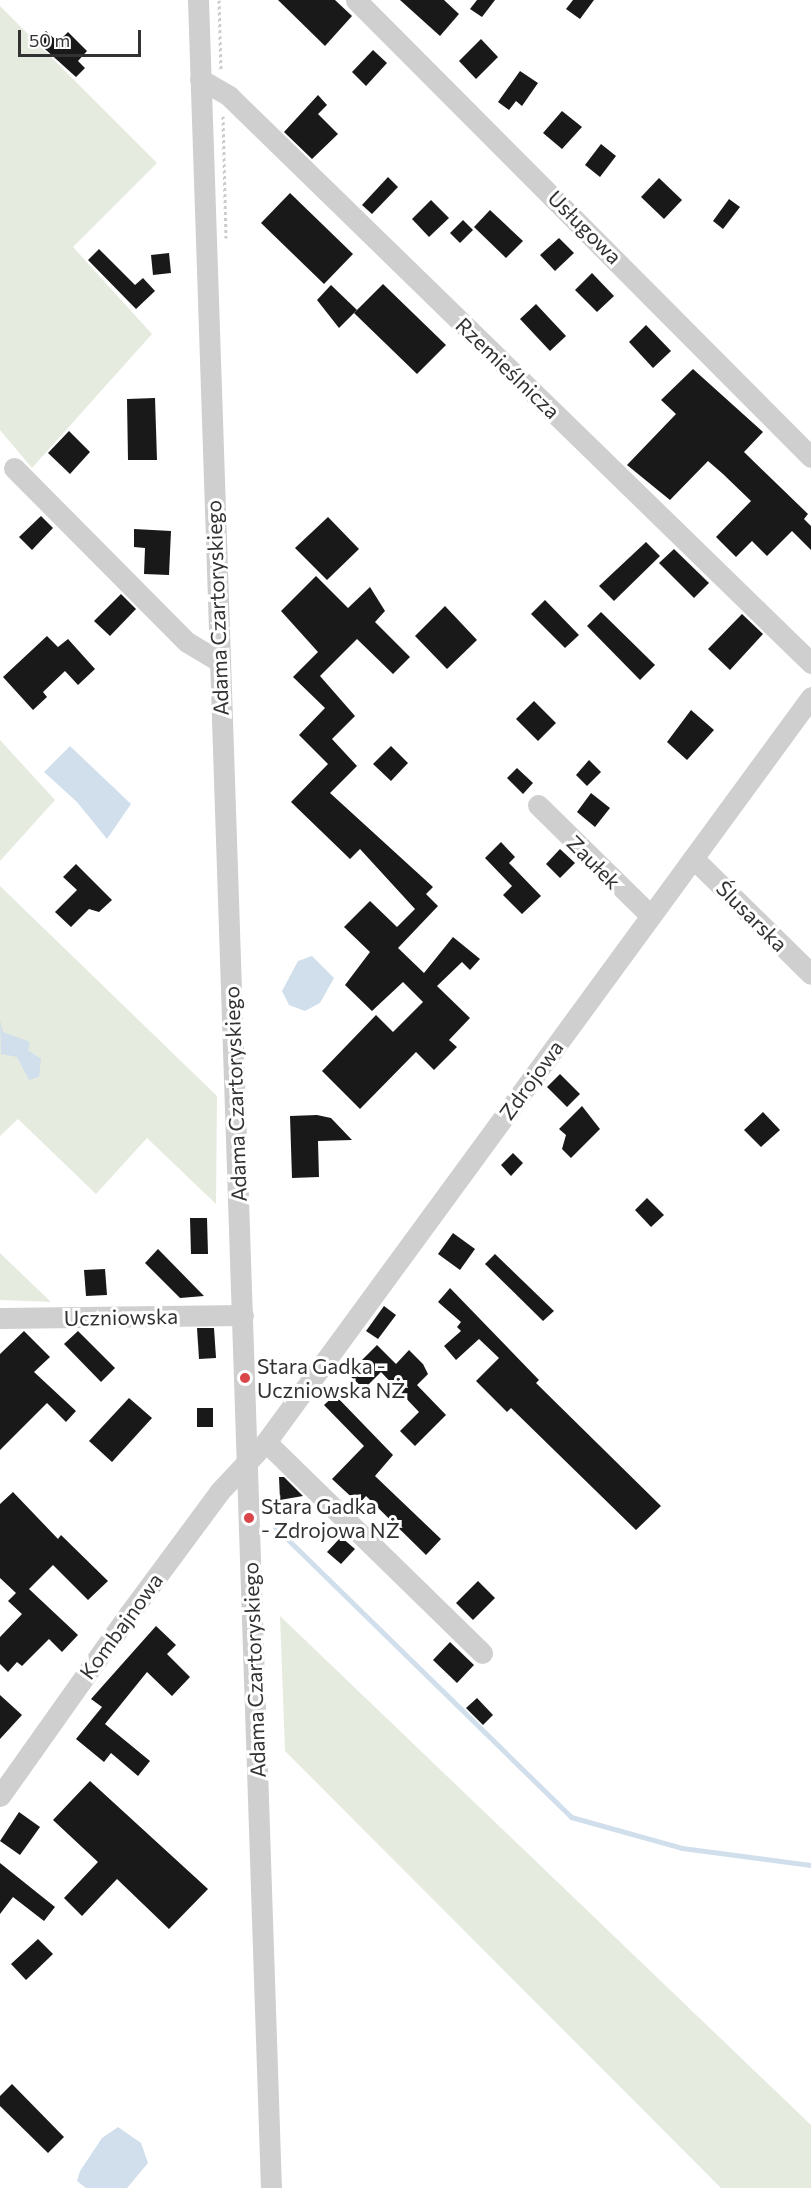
<!DOCTYPE html>
<meta charset="utf-8">
<style>
body{margin:0}
#map{position:relative;width:811px;height:2188px;overflow:hidden;background:#fff;font-family:Commissioner,sans-serif}
div>[style]{position:absolute}
[style*='--x']{left:calc(var(--x)*1px);top:calc(var(--y)*1px);width:calc(var(--w)*1px);rotate:calc(var(--a)*1deg)}
.green>*{inset:0;background:#e5ebdf}
.water>*{inset:0;background:#d0dfeb}
.stream>*{height:5px;margin:-2.5px;padding:0 2.5px;transform-origin:2.5px;border-radius:2.5px;background:#d0dfeb}
.building>*{inset:0;background:#191919}
.path>*{height:3px;margin-top:-1.5px;transform-origin:0;background:repeating-linear-gradient(90deg,#ccc 0 3px,transparent 0 6px)}
.minor>*{height:21px;margin:-10.5px;padding:0 10.5px;transform-origin:10.5px;border-radius:10.5px;background:#cfcfcf}
.dots>*{width:16px;height:16px;translate:-50% -50%;box-sizing:border-box;border:3px solid #fff;border-radius:50%}
span{translate:-50% -50%;white-space:nowrap;text-align:center;line-height:1.15;-webkit-text-stroke:6px #fff;paint-order:stroke}
.street-label{font-size:21px;color:#323232}
.poi-label{font-size:21px;color:#323232}
.left{translate:0 -50%;text-align:left}
.scale{position:absolute;left:18px;top:30px;width:123px;height:27px;box-sizing:border-box;border:3px solid #323232;border-top:0;padding-left:8px;font-size:18px;line-height:21px;white-space:nowrap;color:#323232;-webkit-text-stroke:4px #fff;paint-order:stroke}
</style>
<div id="map">
<div class="green">
<i style="clip-path:polygon(0 6px,157px 163px,73px 247px,152px 334px,32px 468px,0 430px)"></i>
<i style="clip-path:polygon(0 740px,55px 800px,0 861px)"></i>
<i style="clip-path:polygon(0 886px,217px 1096px,216px 1204px,147px 1138px,96px 1194px,18px 1119px,0 1136px)"></i>
<i style="clip-path:polygon(0 1253px,51px 1302px,0 1300px)"></i>
<i style="clip-path:polygon(280px 1616px,811px 2125px,811px 2188px,721px 2188px,285px 1751px)"></i>
</div>
<div class="water">
<i style="clip-path:polygon(70px 746px,131px 804px,107px 839px,77px 802px,44px 772px)"></i>
<i style="clip-path:polygon(312px 956px,334px 978px,320px 1003px,305px 1011px,289px 1005px,282px 991px,298px 961px)"></i>
<i style="clip-path:polygon(0 1020px,3px 1032px,30px 1042px,28px 1050px,41px 1059px,39px 1077px,29px 1080px,17px 1057px,1px 1054px)"></i>
<i style="clip-path:polygon(118px 2127px,141px 2143px,148px 2163px,127px 2188px,86px 2188px,77px 2181px,80px 2171px,102px 2138px)"></i>
</div>
<div class="stream">
<i style="--x:274;--y:1526;--w:416;--a:44.4"></i>
<i style="--x:571;--y:1817;--w:115;--a:15.6"></i>
<i style="--x:682;--y:1848;--w:130;--a:7.5"></i>
</div>
<div class="building">
<i style="clip-path:polygon(278px 0,335px 0,352px 16px,325px 46px)"></i>
<i style="clip-path:polygon(400px 0,444px 0,459px 14px,440px 36px)"></i>
<i style="clip-path:polygon(477px 0,495px 0,482px 17px,470px 9px)"></i>
<i style="clip-path:polygon(573px 0,594px 0,580px 19px,566px 9px)"></i>
<i style="clip-path:polygon(46px 31px,58px 42px,68px 32px,87px 51px,78px 61px,85px 68px,76px 77px,36px 41px)"></i>
<i style="clip-path:polygon(481px 39px,498px 57px,476px 79px,459px 61px)"></i>
<i style="clip-path:polygon(373px 50px,387px 63px,366px 86px,352px 72px)"></i>
<i style="clip-path:polygon(520px 71px,538px 83px,522px 106px,516px 101px,509px 110px,498px 102px)"></i>
<i style="clip-path:polygon(318px 95px,327px 105px,318px 114px,338px 134px,312px 159px,284px 132px)"></i>
<i style="clip-path:polygon(562px 111px,582px 127px,562px 149px,543px 133px)"></i>
<i style="clip-path:polygon(601px 144px,616px 156px,600px 177px,585px 165px)"></i>
<i style="clip-path:polygon(388px 177px,398px 187px,372px 214px,362px 205px)"></i>
<i style="clip-path:polygon(659px 178px,682px 200px,664px 219px,641px 197px)"></i>
<i style="clip-path:polygon(290px 193px,353px 254px,324px 284px,261px 223px)"></i>
<i style="clip-path:polygon(729px 199px,740px 207px,723px 229px,713px 221px)"></i>
<i style="clip-path:polygon(431px 200px,449px 218px,429px 237px,412px 219px)"></i>
<i style="clip-path:polygon(490px 210px,523px 241px,506px 258px,474px 227px)"></i>
<i style="clip-path:polygon(463px 220px,473px 230px,460px 243px,450px 233px)"></i>
<i style="clip-path:polygon(559px 238px,574px 253px,555px 271px,540px 255px)"></i>
<i style="clip-path:polygon(99px 249px,135px 285px,143px 278px,155px 291px,136px 309px,88px 260px)"></i>
<i style="clip-path:polygon(169px 253px,171px 273px,153px 275px,151px 255px)"></i>
<i style="clip-path:polygon(592px 273px,614px 296px,597px 312px,575px 290px)"></i>
<i style="clip-path:polygon(383px 284px,446px 345px,417px 374px,354px 313px)"></i>
<i style="clip-path:polygon(331px 285px,357px 310px,339px 328px,317px 300px)"></i>
<i style="clip-path:polygon(536px 304px,566px 336px,550px 351px,520px 319px)"></i>
<i style="clip-path:polygon(646px 325px,671px 351px,653px 368px,629px 342px)"></i>
<i style="clip-path:polygon(693px 369px,763px 432px,744px 452px,808px 514px,804px 519px,811px 526px,811px 550px,792px 531px,767px 556px,752px 541px,736px 557px,716px 537px,751px 501px,723px 474px,708px 461px,670px 500px,627px 465px,676px 414px,661px 400px)"></i>
<i style="clip-path:polygon(155px 398px,157px 460px,128px 460px,127px 399px)"></i>
<i style="clip-path:polygon(69px 431px,90px 452px,70px 474px,48px 453px)"></i>
<i style="clip-path:polygon(41px 516px,53px 528px,32px 550px,19px 537px)"></i>
<i style="clip-path:polygon(328px 517px,359px 549px,327px 580px,295px 548px)"></i>
<i style="clip-path:polygon(134px 529px,171px 531px,169px 575px,144px 574px,145px 548px,134px 547px)"></i>
<i style="clip-path:polygon(646px 542px,660px 556px,614px 601px,599px 586px)"></i>
<i style="clip-path:polygon(674px 549px,709px 583px,694px 598px,659px 563px)"></i>
<i style="clip-path:polygon(316px 576px,348px 608px,370px 587px,385px 611px,375px 622px,410px 657px,393px 674px,357px 639px,320px 676px,355px 716px,332px 739px,357px 766px,330px 793px,433px 887px,426px 894px,438px 906px,398px 948px,424px 973px,453px 937px,480px 959px,470px 970px,462px 962px,437px 986px,470px 1018px,449px 1040px,457px 1047px,434px 1070px,416px 1052px,360px 1109px,322px 1071px,376px 1015px,393px 1032px,423px 1002px,403px 982px,372px 1011px,345px 985px,370px 952px,344px 927px,370px 901px,397px 927px,415px 909px,360px 849px,350px 859px,291px 802px,328px 764px,299px 735px,325px 708px,293px 677px,318px 652px,281px 611px)"></i>
<i style="clip-path:polygon(121px 594px,136px 609px,110px 636px,94px 621px)"></i>
<i style="clip-path:polygon(545px 600px,579px 635px,565px 648px,531px 614px)"></i>
<i style="clip-path:polygon(445px 606px,477px 640px,447px 669px,415px 636px)"></i>
<i style="clip-path:polygon(601px 612px,655px 665px,640px 680px,587px 626px)"></i>
<i style="clip-path:polygon(742px 614px,763px 634px,730px 670px,708px 649px)"></i>
<i style="clip-path:polygon(47px 636px,58px 647px,68px 639px,95px 669px,78px 685px,65px 671px,43px 692px,47px 697px,33px 710px,3px 677px)"></i>
<i style="clip-path:polygon(534px 701px,556px 723px,538px 741px,516px 719px)"></i>
<i style="clip-path:polygon(691px 710px,714px 730px,687px 760px,667px 742px)"></i>
<i style="clip-path:polygon(391px 746px,408px 763px,391px 781px,373px 764px)"></i>
<i style="clip-path:polygon(589px 760px,601px 772px,587px 786px,576px 775px)"></i>
<i style="clip-path:polygon(517px 768px,533px 783px,523px 794px,507px 778px)"></i>
<i style="clip-path:polygon(591px 793px,610px 808px,595px 827px,577px 812px)"></i>
<i style="clip-path:polygon(501px 842px,515px 857px,509px 863px,541px 896px,522px 914px,503px 895px,512px 886px,485px 858px)"></i>
<i style="clip-path:polygon(560px 849px,575px 863px,560px 878px,546px 864px)"></i>
<i style="clip-path:polygon(76px 864px,112px 900px,99px 912px,89px 909px,71px 927px,55px 912px,77px 890px,63px 877px)"></i>
<i style="clip-path:polygon(560px 1074px,580px 1094px,567px 1107px,547px 1087px)"></i>
<i style="clip-path:polygon(582px 1106px,600px 1129px,571px 1158px,562px 1149px,566px 1135px,559px 1129px)"></i>
<i style="clip-path:polygon(763px 1112px,780px 1130px,761px 1147px,744px 1130px)"></i>
<i style="clip-path:polygon(317px 1115px,331px 1118px,352px 1140px,318px 1141px,319px 1177px,292px 1178px,290px 1116px)"></i>
<i style="clip-path:polygon(513px 1153px,523px 1163px,511px 1176px,501px 1165px)"></i>
<i style="clip-path:polygon(647px 1198px,664px 1215px,651px 1227px,635px 1210px)"></i>
<i style="clip-path:polygon(190px 1218px,207px 1218px,208px 1254px,191px 1254px)"></i>
<i style="clip-path:polygon(453px 1233px,475px 1249px,460px 1270px,438px 1254px)"></i>
<i style="clip-path:polygon(158px 1249px,204px 1296px,180px 1298px,145px 1263px)"></i>
<i style="clip-path:polygon(495px 1254px,554px 1311px,543px 1321px,485px 1264px)"></i>
<i style="clip-path:polygon(105px 1269px,107px 1295px,86px 1296px,84px 1270px)"></i>
<i style="clip-path:polygon(450px 1288px,539px 1380px,536px 1383px,661px 1506px,636px 1530px,511px 1408px,507px 1412px,476px 1381px,499px 1358px,479px 1339px,456px 1360px,444px 1346px,461px 1331px,457px 1327px,461px 1322px,438px 1302px)"></i>
<i style="clip-path:polygon(384px 1306px,396px 1315px,378px 1339px,366px 1331px)"></i>
<i style="clip-path:polygon(197px 1328px,214px 1328px,216px 1358px,199px 1359px)"></i>
<i style="clip-path:polygon(24px 1331px,50px 1357px,34px 1372px,76px 1411px,66px 1422px,47px 1403px,0 1450px,0 1354px)"></i>
<i style="clip-path:polygon(78px 1331px,115px 1368px,101px 1382px,64px 1344px)"></i>
<i style="clip-path:polygon(377px 1345px,396px 1364px,409px 1350px,423px 1364px,428px 1374px,417px 1385px,446px 1415px,415px 1446px,400px 1431px,419px 1412px,381px 1372px,364px 1389px,348px 1374px)"></i>
<i style="clip-path:polygon(335px 1395px,393px 1455px,375px 1476px,441px 1539px,426px 1555px,366px 1496px,359px 1504px,332px 1479px,364px 1446px,324px 1405px)"></i>
<i style="clip-path:polygon(129px 1398px,152px 1418px,112px 1462px,89px 1441px)"></i>
<i style="clip-path:polygon(197px 1408px,213px 1408px,213px 1427px,197px 1427px)"></i>
<i style="clip-path:polygon(279px 1477px,284px 1477px,303px 1496px,280px 1500px)"></i>
<i style="clip-path:polygon(13px 1492px,58px 1539px,61px 1535px,108px 1581px,88px 1600px,53px 1565px,29px 1589px,78px 1635px,62px 1652px,49px 1639px,22px 1666px,17px 1662px,8px 1672px,0 1664px,0 1637px,22px 1614px,8px 1601px,16px 1593px,0 1578px,0 1504px)"></i>
<i style="clip-path:polygon(341px 1537px,355px 1549px,341px 1564px,327px 1552px)"></i>
<i style="clip-path:polygon(478px 1581px,495px 1598px,473px 1620px,456px 1603px)"></i>
<i style="clip-path:polygon(156px 1626px,176px 1645px,167px 1654px,190px 1677px,172px 1696px,147px 1672px,105px 1724px,150px 1761px,138px 1776px,111px 1753px,104px 1762px,76px 1739px,102px 1707px,91px 1699px)"></i>
<i style="clip-path:polygon(450px 1642px,474px 1665px,457px 1683px,433px 1660px)"></i>
<i style="clip-path:polygon(0 1695px,22px 1715px,0 1739px)"></i>
<i style="clip-path:polygon(477px 1698px,493px 1715px,483px 1725px,466px 1708px)"></i>
<i style="clip-path:polygon(90px 1781px,208px 1889px,169px 1929px,117px 1879px,82px 1916px,64px 1898px,98px 1862px,53px 1820px)"></i>
<i style="clip-path:polygon(19px 1812px,40px 1827px,20px 1855px,0 1841px)"></i>
<i style="clip-path:polygon(0 1863px,55px 1907px,44px 1921px,13px 1897px,0 1914px)"></i>
<i style="clip-path:polygon(38px 1939px,53px 1954px,26px 1980px,11px 1964px)"></i>
<i style="clip-path:polygon(12px 2084px,64px 2137px,48px 2153px,0 2106px,0 2096px)"></i>
</div>
<div class="path">
<i style="--x:219;--y:0;--w:70;--a:88.4"></i>
<i style="--x:223;--y:116;--w:122;--a:88.6"></i>
</div>
<div class="minor">
<i style="--x:198;--y:0;--w:2189;--a:88.09"></i>
<i style="--x:356;--y:0;--w:645;--a:45.13"></i>
<i style="--x:200;--y:79;--w:34;--a:30"></i>
<i style="--x:229;--y:96;--w:813;--a:44.25"></i>
<i style="--x:14;--y:468;--w:245;--a:45.2"></i>
<i style="--x:187;--y:642;--w:37;--a:31"></i>
<i style="--x:538;--y:805;--w:158;--a:44.5"></i>
<i style="--x:693;--y:858;--w:165;--a:44.5"></i>
<i style="--x:0;--y:1318;--w:243;--a:-0.7"></i>
<i style="--x:266;--y:1442;--w:302;--a:44.3"></i>
<i style="--x:0;--y:1796;--w:223;--a:-54.7"></i>
<i style="--x:129;--y:1614;--w:153;--a:-53.5"></i>
<i style="--x:220;--y:1491;--w:67;--a:-46.8"></i>
<i style="--x:266;--y:1442;--w:923;--a:-53.81"></i>
</div>
<div class="dots">
<i style="left:245px;top:1378px;background:#d94548"></i>
<i style="left:249px;top:1518px;background:#d94548"></i>
</div>
<div class="street-label">
<span style="left:585px;top:227px;rotate:45deg">Usługowa</span>
<span style="left:508px;top:368px;rotate:44deg">Rzemieślnicza</span>
<span style="left:217px;top:608px;rotate:-92deg">Adama Czartoryskiego</span>
<span style="left:594px;top:862px;rotate:45deg">Zaułek</span>
<span style="left:752px;top:916px;rotate:45deg">Ślusarska</span>
<span style="left:531px;top:1080px;rotate:-54deg">Zdrojowa</span>
<span style="left:235px;top:1094px;rotate:-92deg">Adama Czartoryskiego</span>
<span style="left:121px;top:1317px;rotate:-1deg">Uczniowska</span>
<span style="left:121px;top:1626px;rotate:-54deg">Kombajnowa</span>
<span style="left:254px;top:1670px;rotate:-92deg">Adama Czartoryskiego</span>
</div>
<div class="poi-label">
<span class="left" style="left:257px;top:1378px">Stara Gadka -<br>Uczniowska NŻ</span>
<span class="left" style="left:261px;top:1518px">Stara Gadka<br>- Zdrojowa NŻ</span>
</div>
<div class="scale">50 m</div>
</div>
